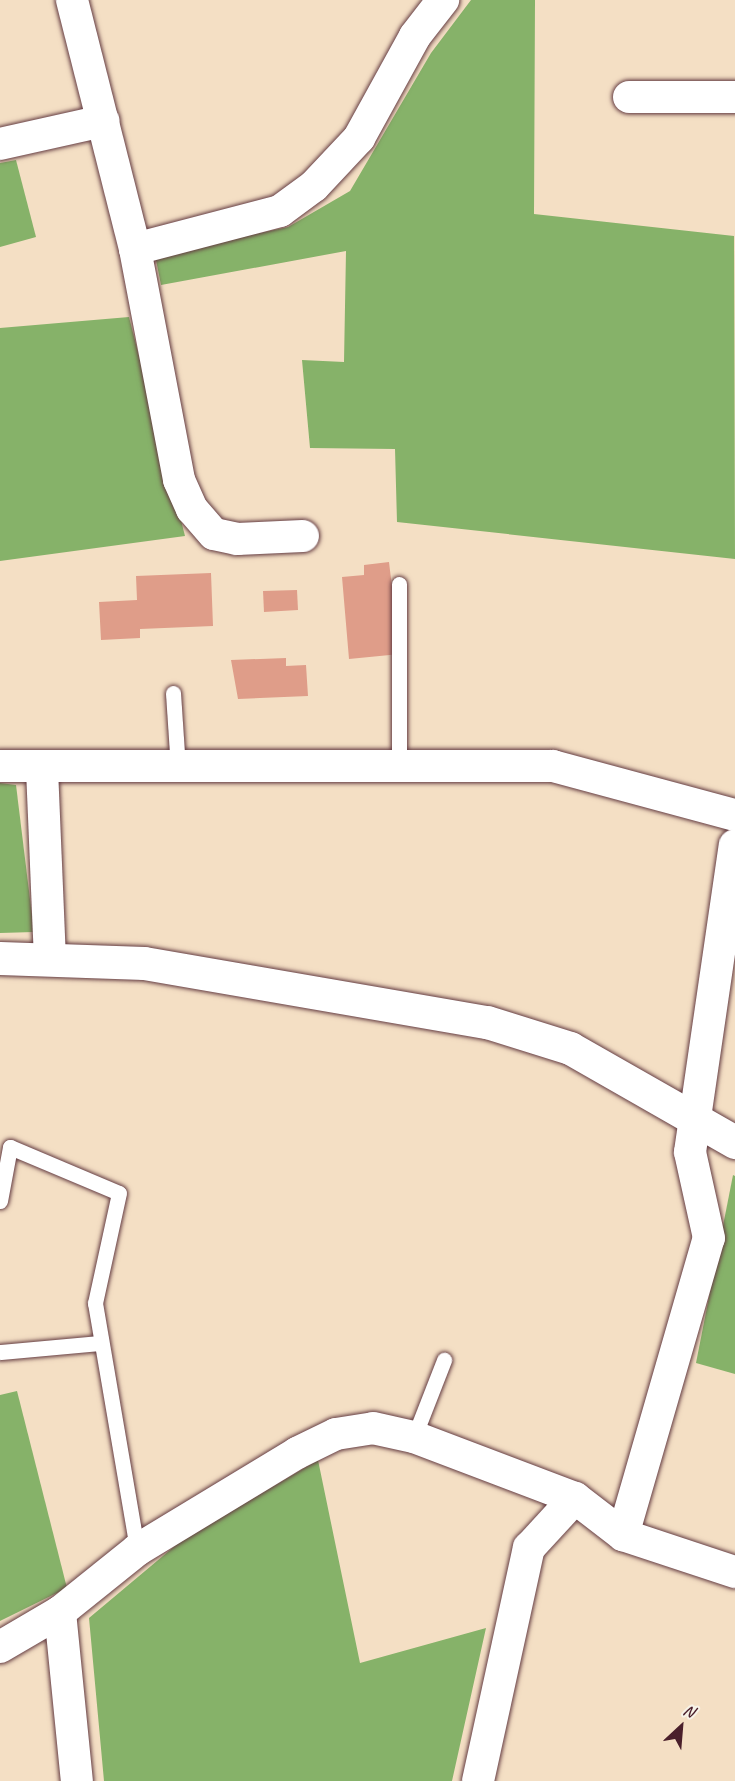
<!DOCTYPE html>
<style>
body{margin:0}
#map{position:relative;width:735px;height:1781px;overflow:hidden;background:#f4dfc4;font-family:Caveat,sans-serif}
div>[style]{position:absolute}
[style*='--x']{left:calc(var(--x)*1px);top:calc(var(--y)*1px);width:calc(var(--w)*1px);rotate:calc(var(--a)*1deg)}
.forest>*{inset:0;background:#86b269}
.building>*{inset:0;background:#df9d89}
.roads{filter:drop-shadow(0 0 2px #643c42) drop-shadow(0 0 2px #643c42)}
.lane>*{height:15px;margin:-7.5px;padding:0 7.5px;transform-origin:7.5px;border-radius:7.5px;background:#fff}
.street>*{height:32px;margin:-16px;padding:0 16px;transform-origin:16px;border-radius:16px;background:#fff}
.secondary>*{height:33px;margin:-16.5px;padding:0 16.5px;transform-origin:16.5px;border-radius:16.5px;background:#fff}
span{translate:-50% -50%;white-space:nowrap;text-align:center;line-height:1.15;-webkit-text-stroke:4.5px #f7f3e8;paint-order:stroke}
.north{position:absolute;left:651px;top:1697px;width:60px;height:60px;-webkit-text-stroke:4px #f7f3e8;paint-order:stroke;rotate:26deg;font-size:16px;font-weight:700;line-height:24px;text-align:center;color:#4a1f2b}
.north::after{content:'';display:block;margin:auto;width:21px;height:27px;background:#4a1f2b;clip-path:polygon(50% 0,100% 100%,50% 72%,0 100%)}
</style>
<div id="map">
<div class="forest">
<i style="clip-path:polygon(471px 0,535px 0,534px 214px,734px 236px,735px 559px,397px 522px,395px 449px,310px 448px,302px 360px,344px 362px,346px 251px,161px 285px,155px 255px,288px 227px,350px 191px,431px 53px)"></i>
<i style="clip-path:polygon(16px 160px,36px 237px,0 247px,0 163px)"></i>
<i style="clip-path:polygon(129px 317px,185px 536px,0 561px,0 328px)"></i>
<i style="clip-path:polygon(0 783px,16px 785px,34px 932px,0 933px)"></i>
<i style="clip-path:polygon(733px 1175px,735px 1176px,735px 1374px,696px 1363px)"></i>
<i style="clip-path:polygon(17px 1391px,67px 1588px,0 1621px,0 1395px)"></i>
<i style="clip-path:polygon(318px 1460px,360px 1663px,486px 1628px,452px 1781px,104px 1781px,89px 1618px,182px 1540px)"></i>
</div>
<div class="building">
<i style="clip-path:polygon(389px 562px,400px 654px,349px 659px,342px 577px,364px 575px,364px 565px)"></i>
<i style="clip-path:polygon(211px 573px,213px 626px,140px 629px,140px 638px,101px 640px,99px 602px,137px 600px,136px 576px)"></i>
<i style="clip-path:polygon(297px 590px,298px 610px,264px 612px,263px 591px)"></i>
<i style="clip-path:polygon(286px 658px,286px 666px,306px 665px,308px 696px,238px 699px,231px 660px)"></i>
</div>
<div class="roads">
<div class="lane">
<i style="--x:173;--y:693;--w:76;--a:86.2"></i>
<i style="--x:399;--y:767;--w:183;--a:-90"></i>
<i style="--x:0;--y:1201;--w:55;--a:-79.5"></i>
<i style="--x:10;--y:1147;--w:118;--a:22.9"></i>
<i style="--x:119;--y:1193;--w:113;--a:102.3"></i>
<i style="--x:95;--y:1303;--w:251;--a:80.3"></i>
<i style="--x:0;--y:1352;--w:98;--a:-5.2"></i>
<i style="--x:414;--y:1437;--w:83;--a:-68.7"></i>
</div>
<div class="street">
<i style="--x:72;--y:0;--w:257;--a:75.8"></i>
<i style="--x:135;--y:249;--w:235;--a:79.2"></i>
<i style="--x:179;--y:480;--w:32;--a:66"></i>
<i style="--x:192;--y:509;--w:33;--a:49"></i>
<i style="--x:214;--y:534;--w:24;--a:12"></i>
<i style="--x:237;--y:539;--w:66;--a:-2.6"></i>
<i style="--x:629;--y:97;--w:106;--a:0"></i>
<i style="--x:0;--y:144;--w:106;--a:-12.6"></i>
<i style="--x:135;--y:249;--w:150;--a:-14.7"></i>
<i style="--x:280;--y:211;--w:42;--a:-36.3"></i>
<i style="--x:314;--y:186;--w:66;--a:-46.8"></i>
<i style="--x:359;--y:138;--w:116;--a:-61.2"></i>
<i style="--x:415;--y:36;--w:46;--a:-52.1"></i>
<i style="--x:0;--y:766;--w:553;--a:0"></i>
<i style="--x:553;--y:766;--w:188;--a:15.1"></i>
<i style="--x:42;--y:769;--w:190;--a:87.6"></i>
<i style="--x:623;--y:1535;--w:309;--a:-73.9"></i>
<i style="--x:709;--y:1238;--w:88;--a:-102.5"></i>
<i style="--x:690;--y:1152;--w:310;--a:-81.7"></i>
<i style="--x:60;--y:1612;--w:170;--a:84.3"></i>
<i style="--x:0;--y:1647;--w:69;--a:-30.3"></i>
<i style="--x:60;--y:1612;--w:99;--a:-38.8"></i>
<i style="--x:137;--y:1550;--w:187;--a:-31.2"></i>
<i style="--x:297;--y:1453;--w:43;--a:-26"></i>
<i style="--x:336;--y:1434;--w:37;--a:-9"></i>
<i style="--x:373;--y:1428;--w:42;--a:12.4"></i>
<i style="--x:414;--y:1437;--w:172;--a:20.8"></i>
<i style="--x:575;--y:1498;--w:61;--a:37.6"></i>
<i style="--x:623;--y:1535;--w:118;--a:18.3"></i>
<i style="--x:478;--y:1781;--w:239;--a:-77.7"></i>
<i style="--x:529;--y:1548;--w:68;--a:-47.4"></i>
</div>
<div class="secondary">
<i style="--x:0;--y:958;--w:144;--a:2"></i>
<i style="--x:144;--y:963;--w:348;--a:9.8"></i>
<i style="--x:487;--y:1022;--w:87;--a:17.4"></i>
<i style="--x:570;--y:1048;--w:190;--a:29.7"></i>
</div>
</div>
<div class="north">N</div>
</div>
